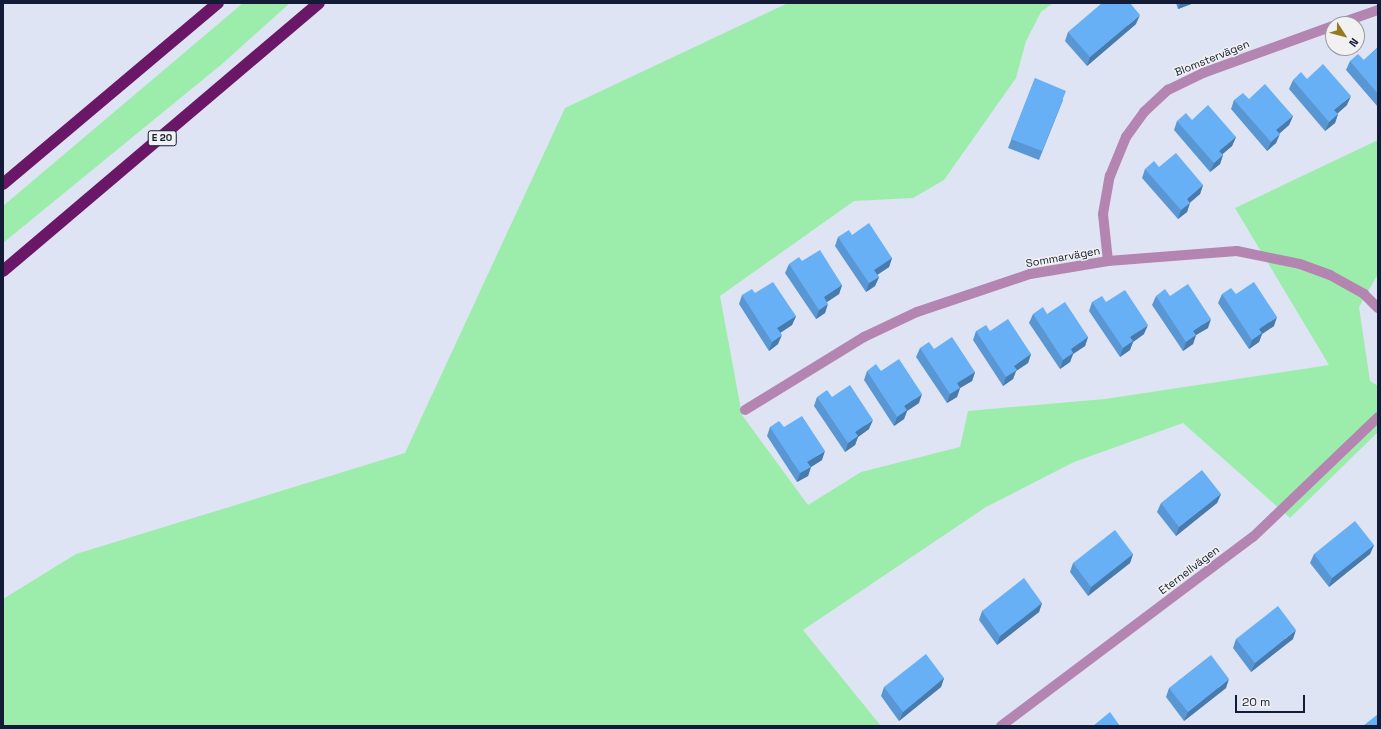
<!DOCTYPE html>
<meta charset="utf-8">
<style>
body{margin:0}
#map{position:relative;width:1381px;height:729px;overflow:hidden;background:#dee4f3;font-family:"Space Grotesk",sans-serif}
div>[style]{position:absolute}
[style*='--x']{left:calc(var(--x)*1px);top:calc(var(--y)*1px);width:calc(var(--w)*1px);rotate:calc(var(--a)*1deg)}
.green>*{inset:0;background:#9cedab}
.minor>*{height:10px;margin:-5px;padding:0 5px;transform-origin:5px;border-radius:5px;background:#b485b1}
.highway>*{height:12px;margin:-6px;padding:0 6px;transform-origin:6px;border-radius:6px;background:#6a1768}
.wall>*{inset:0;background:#5997d4}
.shaded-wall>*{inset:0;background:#487bac}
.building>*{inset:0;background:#67b0f6}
span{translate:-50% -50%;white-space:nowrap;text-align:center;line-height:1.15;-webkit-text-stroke:3px #f1f1f1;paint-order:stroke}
.shield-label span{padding:1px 3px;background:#f1f1f1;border:1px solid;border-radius:3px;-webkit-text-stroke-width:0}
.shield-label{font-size:10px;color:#131b36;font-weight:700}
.street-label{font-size:11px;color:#131b36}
.frame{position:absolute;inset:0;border:4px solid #131b36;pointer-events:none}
.north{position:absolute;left:1325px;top:16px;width:40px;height:40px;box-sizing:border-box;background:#f1f1f1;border:1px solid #989ba6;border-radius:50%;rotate:126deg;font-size:11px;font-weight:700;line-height:16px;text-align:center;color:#131b36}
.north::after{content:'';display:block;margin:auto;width:14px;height:18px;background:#967921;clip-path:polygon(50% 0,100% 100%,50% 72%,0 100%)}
.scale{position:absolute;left:1235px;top:695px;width:70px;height:18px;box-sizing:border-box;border:2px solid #131b36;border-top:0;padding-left:5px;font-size:12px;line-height:14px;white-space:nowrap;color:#131b36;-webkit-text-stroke:3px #f1f1f1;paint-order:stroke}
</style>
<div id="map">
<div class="green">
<i style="clip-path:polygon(243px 3px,290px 3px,222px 64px,3px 243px,3px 206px)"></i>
<i style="clip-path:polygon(788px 3px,1053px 3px,1041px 12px,1026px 41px,1016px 78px,944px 180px,913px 198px,854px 201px,720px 296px,742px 415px,808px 505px,861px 472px,960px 447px,968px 411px,1105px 399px,1329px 365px,1235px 208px,1378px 140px,1378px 274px,1359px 307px,1370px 381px,1378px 386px,1378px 432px,1290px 518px,1183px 423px,1074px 462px,986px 507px,803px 630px,881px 726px,3px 726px,3px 599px,76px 554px,405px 453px,565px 108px)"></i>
</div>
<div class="minor">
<i style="--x:1338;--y:24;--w:42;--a:-19.3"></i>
<i style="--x:1108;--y:261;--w:47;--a:-96.1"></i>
<i style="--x:1103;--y:214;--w:39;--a:-80"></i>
<i style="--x:1110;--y:176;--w:42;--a:-67.7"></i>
<i style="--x:1126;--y:137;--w:31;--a:-54"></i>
<i style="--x:1144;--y:112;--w:33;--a:-43"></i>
<i style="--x:1168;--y:90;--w:39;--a:-26"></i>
<i style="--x:1203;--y:73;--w:138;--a:-19.9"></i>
<i style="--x:745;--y:410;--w:140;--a:-31.5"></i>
<i style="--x:864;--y:337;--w:59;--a:-25.3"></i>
<i style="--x:917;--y:312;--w:119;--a:-18.6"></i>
<i style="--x:1030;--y:274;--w:79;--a:-9.5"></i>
<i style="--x:1108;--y:261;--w:129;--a:-4.4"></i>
<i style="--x:1237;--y:251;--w:64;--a:11.7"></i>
<i style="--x:1300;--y:264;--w:32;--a:20"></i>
<i style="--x:1330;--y:275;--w:39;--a:29"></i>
<i style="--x:1364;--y:294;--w:20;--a:45"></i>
<i style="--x:1001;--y:726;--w:315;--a:-36.9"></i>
<i style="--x:1253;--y:537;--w:173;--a:-43.8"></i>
</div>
<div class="highway">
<i style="--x:3;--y:184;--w:281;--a:-40.1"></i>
<i style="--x:3;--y:271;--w:414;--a:-40.3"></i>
</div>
<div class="wall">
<i style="clip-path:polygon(1176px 3px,1194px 3px,1178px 9px)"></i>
<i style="clip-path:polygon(1136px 24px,1087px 66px,1065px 41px,1068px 32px)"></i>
<i style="clip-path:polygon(1378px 47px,1378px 107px,1346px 70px,1350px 61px,1364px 60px)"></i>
<i style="clip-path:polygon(1035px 78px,1063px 100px,1039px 160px,1008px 148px)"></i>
<i style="clip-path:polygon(1307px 79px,1347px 105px,1337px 114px,1338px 114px,1335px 123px,1325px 131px,1289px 89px,1293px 80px)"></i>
<i style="clip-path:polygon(1249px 99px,1293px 116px,1289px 125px,1279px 134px,1276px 143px,1267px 151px,1231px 109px,1234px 100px)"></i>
<i style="clip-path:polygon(1192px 120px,1236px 137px,1232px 146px,1222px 154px,1223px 155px,1220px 164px,1210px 172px,1174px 130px,1177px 121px)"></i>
<i style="clip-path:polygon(1159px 167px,1203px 185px,1200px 194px,1190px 202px,1187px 212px,1178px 219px,1142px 178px,1145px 169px)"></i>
<i style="clip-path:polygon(852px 235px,892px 258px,889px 267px,877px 275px,879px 277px,875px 286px,866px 292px,835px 246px,838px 237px)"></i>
<i style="clip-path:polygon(802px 261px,842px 285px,839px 294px,827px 302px,825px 313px,816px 319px,785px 273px,789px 264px)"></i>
<i style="clip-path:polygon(755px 293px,796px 316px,792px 325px,780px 333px,778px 344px,769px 351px,739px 304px,742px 295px)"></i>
<i style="clip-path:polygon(1222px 294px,1236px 294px,1274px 326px,1262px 334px,1259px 342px,1249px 349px,1218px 303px)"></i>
<i style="clip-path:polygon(1156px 296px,1170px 296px,1208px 328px,1196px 335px,1193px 344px,1183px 351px,1152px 305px)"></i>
<i style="clip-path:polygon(1092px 302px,1106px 302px,1144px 334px,1133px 342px,1130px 350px,1120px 357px,1089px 311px)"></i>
<i style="clip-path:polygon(1033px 314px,1047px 314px,1088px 337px,1085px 346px,1073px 354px,1070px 362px,1060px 369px,1029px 323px)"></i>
<i style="clip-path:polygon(976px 331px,990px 331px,1031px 354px,1028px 363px,1016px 371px,1013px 379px,1003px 386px,973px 340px)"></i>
<i style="clip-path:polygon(920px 348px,934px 349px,975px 372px,972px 381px,960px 388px,957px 397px,947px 403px,916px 357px)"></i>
<i style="clip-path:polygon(867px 371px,881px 371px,919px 403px,907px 411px,904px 419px,894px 426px,864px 380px)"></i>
<i style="clip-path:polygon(817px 397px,832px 397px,869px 429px,858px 437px,855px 445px,845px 452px,814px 406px)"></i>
<i style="clip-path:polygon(770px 427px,784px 427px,822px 460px,811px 467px,808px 476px,797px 482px,767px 436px)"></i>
<i style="clip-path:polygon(1221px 494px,1217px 503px,1176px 536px,1157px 512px,1161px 503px)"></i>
<i style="clip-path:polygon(1374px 545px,1370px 554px,1329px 587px,1310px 563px,1314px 554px)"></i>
<i style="clip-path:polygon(1133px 554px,1130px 563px,1088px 596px,1070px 572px,1073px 563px)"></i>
<i style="clip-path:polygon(1042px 603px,1039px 612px,997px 645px,979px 620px,982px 611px)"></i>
<i style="clip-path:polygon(1236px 639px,1293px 639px,1251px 672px,1233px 648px)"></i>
<i style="clip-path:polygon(944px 678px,941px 687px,899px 721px,881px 696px,884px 687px)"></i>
<i style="clip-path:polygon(1169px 688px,1226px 688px,1184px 721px,1166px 697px)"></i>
</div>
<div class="shaded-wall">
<i style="clip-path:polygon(1180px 3px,1194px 3px,1178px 9px)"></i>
<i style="clip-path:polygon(1140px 15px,1136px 24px,1087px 66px,1090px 57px)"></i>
<i style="clip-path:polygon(1351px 96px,1347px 105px,1331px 119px,1334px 110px)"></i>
<i style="clip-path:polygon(1338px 114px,1335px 123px,1325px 131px,1329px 122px)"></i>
<i style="clip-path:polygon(1293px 116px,1289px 125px,1273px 139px,1276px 130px)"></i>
<i style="clip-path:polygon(1280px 134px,1276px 143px,1267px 151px,1271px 142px)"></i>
<i style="clip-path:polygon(1236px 137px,1232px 146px,1216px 160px,1219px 151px)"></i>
<i style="clip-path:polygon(1223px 155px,1220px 164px,1210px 172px,1214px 163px)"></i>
<i style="clip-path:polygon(1203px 185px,1200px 194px,1184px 208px,1187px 199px)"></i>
<i style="clip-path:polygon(1190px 203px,1187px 212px,1178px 219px,1181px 210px)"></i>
<i style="clip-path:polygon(892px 258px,889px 267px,871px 279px,874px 270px)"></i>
<i style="clip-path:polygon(879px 277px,875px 286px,866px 292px,869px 283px)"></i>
<i style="clip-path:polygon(842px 285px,839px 294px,821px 306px,824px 297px)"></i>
<i style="clip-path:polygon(828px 304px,825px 313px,816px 319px,819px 310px)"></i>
<i style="clip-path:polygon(796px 316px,792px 325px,774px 337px,777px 328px)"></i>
<i style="clip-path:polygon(1277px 317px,1274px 326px,1262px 334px,1259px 342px,1249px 349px,1252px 340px,1259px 329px)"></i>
<i style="clip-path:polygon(1211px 319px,1208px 328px,1196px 335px,1193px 344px,1183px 351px,1186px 342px,1193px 331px)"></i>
<i style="clip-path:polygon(1148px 325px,1144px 334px,1133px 342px,1130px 350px,1120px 357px,1123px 348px,1130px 337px)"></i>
<i style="clip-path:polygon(782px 335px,778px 344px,769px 351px,772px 342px)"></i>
<i style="clip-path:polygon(1088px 337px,1085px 346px,1073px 354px,1070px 362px,1060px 369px,1063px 360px,1071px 349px)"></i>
<i style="clip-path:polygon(1031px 354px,1028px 363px,1016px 371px,1013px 379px,1003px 386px,1006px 377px,1014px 366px)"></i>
<i style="clip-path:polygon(975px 372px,972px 381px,960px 388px,957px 397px,947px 403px,950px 394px,957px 383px)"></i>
<i style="clip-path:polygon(922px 394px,919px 403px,907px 411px,904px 419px,894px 426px,897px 417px,904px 406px)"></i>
<i style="clip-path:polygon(873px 420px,869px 429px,858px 437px,855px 445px,845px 452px,848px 443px,855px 432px)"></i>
<i style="clip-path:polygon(825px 451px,822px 460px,811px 467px,808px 476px,797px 482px,800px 473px,807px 462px)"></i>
<i style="clip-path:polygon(1221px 494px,1217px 503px,1176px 536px,1179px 527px)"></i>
<i style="clip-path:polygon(1374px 545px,1370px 554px,1329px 587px,1332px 578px)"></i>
<i style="clip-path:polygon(1133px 554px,1130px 563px,1088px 596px,1091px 587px)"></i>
<i style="clip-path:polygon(1042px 603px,1039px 612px,997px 645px,1000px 636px)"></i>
<i style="clip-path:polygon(1296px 630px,1293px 639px,1251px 672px,1255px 663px)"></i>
<i style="clip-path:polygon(944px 678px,941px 687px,899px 721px,903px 712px)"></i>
<i style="clip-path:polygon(1229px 679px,1226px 688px,1184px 721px,1188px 712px)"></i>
</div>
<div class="building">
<i style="clip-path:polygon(1102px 3px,1130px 3px,1140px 15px,1090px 57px,1068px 32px)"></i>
<i style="clip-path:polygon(1378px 47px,1378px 94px,1350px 61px,1358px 54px,1364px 60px)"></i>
<i style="clip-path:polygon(1323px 64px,1351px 96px,1334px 110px,1338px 114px,1329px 122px,1293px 80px,1301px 72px,1307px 79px)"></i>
<i style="clip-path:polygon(1035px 78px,1066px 91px,1042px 151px,1011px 139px)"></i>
<i style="clip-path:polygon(1265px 84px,1293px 116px,1276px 130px,1280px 134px,1271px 142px,1234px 100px,1243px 93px,1249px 99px)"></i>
<i style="clip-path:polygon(1208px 105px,1236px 137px,1219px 151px,1223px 155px,1214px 163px,1177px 121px,1186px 113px,1192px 120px)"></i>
<i style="clip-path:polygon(1176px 153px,1203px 185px,1187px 199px,1190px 203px,1181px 210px,1145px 169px,1154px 161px,1159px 167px)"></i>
<i style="clip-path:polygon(869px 223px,892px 258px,874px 270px,879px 277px,869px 283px,838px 237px,849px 230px,852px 235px)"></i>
<i style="clip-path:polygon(820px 250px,842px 285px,824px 297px,828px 304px,819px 310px,789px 264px,799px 257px,802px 261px)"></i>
<i style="clip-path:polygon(773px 282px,796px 316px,777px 328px,782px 335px,772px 342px,742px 295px,752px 289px,755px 293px)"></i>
<i style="clip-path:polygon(1254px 282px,1277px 317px,1259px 329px,1262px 333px,1252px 340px,1222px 294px,1231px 288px,1236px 294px)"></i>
<i style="clip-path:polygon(1188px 284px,1211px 319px,1193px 331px,1196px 335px,1186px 342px,1156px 296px,1165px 289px,1170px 296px)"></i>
<i style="clip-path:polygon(1125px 290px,1148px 325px,1130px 337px,1133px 341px,1123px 348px,1092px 302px,1102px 296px,1106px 302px)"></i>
<i style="clip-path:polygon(1065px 302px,1088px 337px,1071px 349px,1073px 353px,1063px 360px,1033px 314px,1043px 307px,1047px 314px)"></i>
<i style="clip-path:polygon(1008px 319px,1031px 354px,1014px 366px,1017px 370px,1006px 377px,976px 331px,986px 325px,990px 331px)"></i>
<i style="clip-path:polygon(952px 337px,975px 372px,957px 383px,960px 388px,950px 394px,920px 348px,929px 342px,934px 349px)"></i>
<i style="clip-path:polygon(899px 359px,922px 394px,904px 406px,907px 410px,897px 417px,867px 371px,876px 364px,881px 371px)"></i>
<i style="clip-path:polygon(850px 385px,873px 420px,855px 432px,858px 436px,848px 443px,817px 397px,827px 390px,832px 397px)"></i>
<i style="clip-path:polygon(802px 416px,825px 451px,807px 462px,811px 467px,800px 473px,770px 427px,779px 421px,784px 427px)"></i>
<i style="clip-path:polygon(1202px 470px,1221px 494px,1179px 527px,1161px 503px)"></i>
<i style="clip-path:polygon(1355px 521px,1374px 545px,1332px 578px,1314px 554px)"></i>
<i style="clip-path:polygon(1115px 530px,1133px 554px,1091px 587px,1073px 563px)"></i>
<i style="clip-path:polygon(1024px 578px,1042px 603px,1000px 636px,982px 611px)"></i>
<i style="clip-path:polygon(1278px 606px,1296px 630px,1255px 663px,1236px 639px)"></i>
<i style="clip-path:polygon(926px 654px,944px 678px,903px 712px,884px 687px)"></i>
<i style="clip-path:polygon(1211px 655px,1229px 679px,1188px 712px,1169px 688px)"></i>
<i style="clip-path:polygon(1110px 712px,1120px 726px,1093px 726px)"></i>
<i style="clip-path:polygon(1378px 714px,1378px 726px,1363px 726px)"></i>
</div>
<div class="shield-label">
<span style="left:162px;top:138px">E 20</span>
</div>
<div class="street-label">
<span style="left:1212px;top:58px;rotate:-22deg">Blomstervägen</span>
<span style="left:1063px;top:257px;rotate:-10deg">Sommarvägen</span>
<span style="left:1189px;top:570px;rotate:-37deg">Eternellvägen</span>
</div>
<div class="frame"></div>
<div class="north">N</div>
<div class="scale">20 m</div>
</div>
